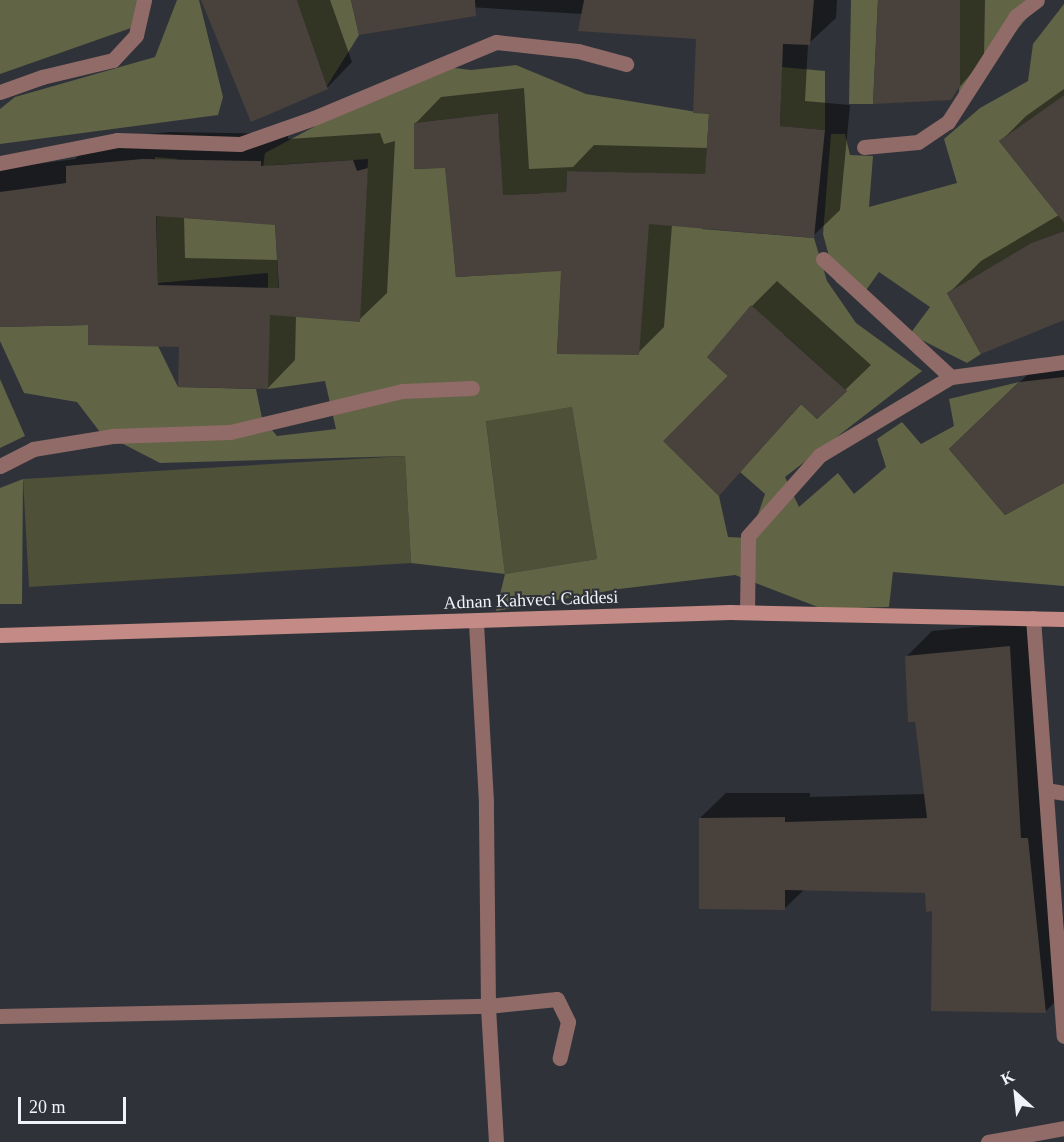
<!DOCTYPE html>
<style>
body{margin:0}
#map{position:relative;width:1064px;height:1142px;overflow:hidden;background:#2f3339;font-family:Georgia,serif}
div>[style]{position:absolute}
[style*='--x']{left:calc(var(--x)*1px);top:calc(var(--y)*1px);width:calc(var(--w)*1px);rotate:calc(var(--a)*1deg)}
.green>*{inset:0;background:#4e5038}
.forest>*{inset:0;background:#616445}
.shadow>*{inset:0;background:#0007}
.building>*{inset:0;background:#48413c}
.minor>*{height:15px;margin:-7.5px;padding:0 7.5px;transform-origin:7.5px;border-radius:7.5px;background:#906b68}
.secondary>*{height:15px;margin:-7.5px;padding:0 7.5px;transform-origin:7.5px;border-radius:7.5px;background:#c48a85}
span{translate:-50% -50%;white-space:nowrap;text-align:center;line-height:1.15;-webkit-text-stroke:4.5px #2f3339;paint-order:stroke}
.street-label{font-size:18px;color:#f0f3f7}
.north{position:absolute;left:986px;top:1064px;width:60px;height:60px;-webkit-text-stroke:4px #2f3339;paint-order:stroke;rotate:333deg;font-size:16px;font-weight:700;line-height:24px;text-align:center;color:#f0f3f7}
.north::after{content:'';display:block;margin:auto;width:21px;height:27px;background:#f0f3f7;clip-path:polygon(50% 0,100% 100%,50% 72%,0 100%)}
.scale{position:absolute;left:18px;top:1097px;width:108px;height:27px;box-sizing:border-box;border:3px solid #f0f3f7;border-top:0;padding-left:8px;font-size:18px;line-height:21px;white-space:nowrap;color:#f0f3f7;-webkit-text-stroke:4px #2f3339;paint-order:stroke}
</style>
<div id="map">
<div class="green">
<i style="clip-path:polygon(572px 407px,597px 559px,505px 574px,486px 420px)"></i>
<i style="clip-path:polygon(405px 456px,411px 563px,29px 587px,23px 479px)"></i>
</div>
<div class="forest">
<i style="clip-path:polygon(0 0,139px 0,131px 28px,0 74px)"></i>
<i style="clip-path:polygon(177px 0,199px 0,223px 97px,218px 115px,0 144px,0 109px,15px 97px,155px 57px)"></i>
<i style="clip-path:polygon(297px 0,351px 0,359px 35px,327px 86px)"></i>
<i style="clip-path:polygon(851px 0,878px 0,873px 104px,849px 104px)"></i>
<i style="clip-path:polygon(960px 0,1042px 0,959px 99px)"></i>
<i style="clip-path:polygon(1064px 4px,1064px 95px,999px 141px,1046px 200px,1064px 186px,1064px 231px,1031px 243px,947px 293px,981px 354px,967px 363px,910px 334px,930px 307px,879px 272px,859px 300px,836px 282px,823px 234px,831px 134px,845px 134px,850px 155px,873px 156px,869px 207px,957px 183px,944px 139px,980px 108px,1028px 81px,1033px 44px)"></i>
<i style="clip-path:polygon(evenodd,430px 65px,471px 70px,516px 65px,586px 94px,709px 114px,702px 229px,814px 238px,827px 281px,856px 323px,922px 371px,785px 477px,799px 507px,838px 473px,854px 494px,886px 467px,877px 439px,902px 422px,921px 444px,954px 426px,949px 399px,1019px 382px,949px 449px,1005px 515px,1064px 483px,1064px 586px,893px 572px,889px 607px,823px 609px,735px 575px,619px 589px,496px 611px,505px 574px,411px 563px,405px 456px,160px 463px,100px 432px,77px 402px,24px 393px,0 341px,0 327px,88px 325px,158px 346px,178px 387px,256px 389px,262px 418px,277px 436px,336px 429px,325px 381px,268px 389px,268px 273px,158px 283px,155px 157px,177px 159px,173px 217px,255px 223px,265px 153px,430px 65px,498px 113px,501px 165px,414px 169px,414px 123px,498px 113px,430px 65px,368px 159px,366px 201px,280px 315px,272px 165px,368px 159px,430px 65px,567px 171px,652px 173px,638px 354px,557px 354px,567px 171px,430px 65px,540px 193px,541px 272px,456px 277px,449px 198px,540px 193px,430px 65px,784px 334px,847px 391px,817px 419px,801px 404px,740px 472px,765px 494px,750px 538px,728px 537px,719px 496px,664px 441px,728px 376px,707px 357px,784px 334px,430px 65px,572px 407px,597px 559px,505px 574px,486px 421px,572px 407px)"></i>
<i style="clip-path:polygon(782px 67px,825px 71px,825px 130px,780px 126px)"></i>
<i style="clip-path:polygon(0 379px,25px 436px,0 448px)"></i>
<i style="clip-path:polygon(23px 479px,22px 604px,0 604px,0 488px)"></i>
</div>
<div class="shadow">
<i style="clip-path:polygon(202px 0,330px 0,352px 62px,327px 88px)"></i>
<i style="clip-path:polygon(353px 0,837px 0,836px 18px,808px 44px,805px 101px,850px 105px,840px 210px,813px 236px,672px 225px,664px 327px,638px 353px,563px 270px,447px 166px,415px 124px,441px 97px,524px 88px,529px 169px,573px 167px,594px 145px,708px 148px,711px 113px,697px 37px,583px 14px)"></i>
<i style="clip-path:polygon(880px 0,985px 0,984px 59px,950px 98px)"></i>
<i style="clip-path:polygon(1064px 89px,1064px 184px,1001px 141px,1026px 116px)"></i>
<i style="clip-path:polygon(evenodd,170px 132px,288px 134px,288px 139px,380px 133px,384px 144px,395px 141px,387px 293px,359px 320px,296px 315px,295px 360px,268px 388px,181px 345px,90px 324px,0 326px,0 169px,75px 159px,95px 139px,170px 132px,184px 216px,277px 223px,279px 260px,185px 258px,184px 216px)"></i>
<i style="clip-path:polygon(1064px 212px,1064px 318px,949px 293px,981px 261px)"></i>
<i style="clip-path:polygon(777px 281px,871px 365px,817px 417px,802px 403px,719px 494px,730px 376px,752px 306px)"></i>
<i style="clip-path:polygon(1064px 355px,1064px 481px,976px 424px,1046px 357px)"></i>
<i style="clip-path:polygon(1035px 621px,1064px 924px,1064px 993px,1045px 1012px,927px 892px,805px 889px,784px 909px,700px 818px,726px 793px,810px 793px,810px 797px,925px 794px,907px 656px,932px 631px)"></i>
</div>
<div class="building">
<i style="clip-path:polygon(201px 0,297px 0,328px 89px,251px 122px)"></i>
<i style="clip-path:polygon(351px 0,475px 0,476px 16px,359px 35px)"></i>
<i style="clip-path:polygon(584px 0,814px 0,810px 45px,783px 44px,780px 126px,825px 130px,814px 238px,649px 224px,639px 355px,557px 354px,561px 271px,456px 277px,445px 168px,414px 169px,414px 123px,498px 113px,503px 195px,566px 192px,567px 171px,705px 174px,709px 114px,693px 113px,696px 39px,578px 31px)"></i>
<i style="clip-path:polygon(878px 0,960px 0,960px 86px,951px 100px,873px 104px)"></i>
<i style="clip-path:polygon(1064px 95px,1064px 223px,999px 141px)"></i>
<i style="clip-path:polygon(evenodd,142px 159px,261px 161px,261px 166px,353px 160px,357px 171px,368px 168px,360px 322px,270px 315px,268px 389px,178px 387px,179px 347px,88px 345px,88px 325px,0 327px,0 192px,66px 183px,66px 166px,142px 159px,156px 216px,275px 225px,279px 288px,158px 285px,156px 216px)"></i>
<i style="clip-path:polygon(1064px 231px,1064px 320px,981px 354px,947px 293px,1031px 243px)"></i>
<i style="clip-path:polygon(751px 305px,847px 391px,817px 419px,801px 404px,719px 496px,663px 441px,728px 376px,707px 357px)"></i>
<i style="clip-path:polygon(1064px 377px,1064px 483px,1005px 515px,949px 449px,1019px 382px)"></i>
<i style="clip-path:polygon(1010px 646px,1021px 838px,1028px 838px,1046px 1013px,931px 1011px,932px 911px,926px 912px,925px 893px,785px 890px,785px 910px,699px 909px,699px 818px,785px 817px,785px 822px,927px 818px,915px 722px,908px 722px,905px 656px)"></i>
</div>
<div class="minor">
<i style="--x:0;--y:92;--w:45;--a:-19.7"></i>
<i style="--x:42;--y:77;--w:73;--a:-13.5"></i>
<i style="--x:113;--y:60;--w:34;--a:-47"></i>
<i style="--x:136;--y:35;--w:36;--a:-77"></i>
<i style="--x:864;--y:147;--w:54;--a:-5.3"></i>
<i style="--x:918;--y:142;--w:36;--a:-34"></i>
<i style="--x:948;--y:122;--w:126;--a:-57.3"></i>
<i style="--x:1016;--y:16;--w:26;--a:-37"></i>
<i style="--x:0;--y:163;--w:119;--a:-11.1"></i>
<i style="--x:117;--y:140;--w:123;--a:1.9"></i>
<i style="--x:240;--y:144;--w:78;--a:-19.4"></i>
<i style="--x:314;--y:118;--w:197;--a:-22.7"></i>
<i style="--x:496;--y:42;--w:82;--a:6.3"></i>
<i style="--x:578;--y:51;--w:50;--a:15.2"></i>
<i style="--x:823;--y:259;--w:174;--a:42.7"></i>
<i style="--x:0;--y:466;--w:37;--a:-27"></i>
<i style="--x:33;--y:449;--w:80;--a:-9.3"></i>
<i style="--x:112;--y:436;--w:118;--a:-1.9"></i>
<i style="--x:230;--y:432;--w:177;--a:-13.4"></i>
<i style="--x:402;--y:391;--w:70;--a:-2.5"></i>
<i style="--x:747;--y:612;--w:76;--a:-89.2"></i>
<i style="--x:748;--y:536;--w:108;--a:-48.4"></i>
<i style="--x:820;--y:455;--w:152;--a:-30.8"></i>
<i style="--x:951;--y:377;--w:114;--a:-7.6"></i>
<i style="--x:1033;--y:618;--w:419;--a:85.8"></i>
<i style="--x:1046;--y:790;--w:18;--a:9"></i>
<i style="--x:0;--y:1016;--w:488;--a:-1.2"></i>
<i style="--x:488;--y:1006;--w:204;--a:-90.6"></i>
<i style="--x:486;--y:802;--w:181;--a:-93.2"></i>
<i style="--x:496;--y:1142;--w:136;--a:-93.4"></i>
<i style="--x:488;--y:1006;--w:69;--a:-5.8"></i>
<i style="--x:557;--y:999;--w:25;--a:64"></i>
<i style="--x:568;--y:1022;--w:37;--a:103"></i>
<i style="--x:988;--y:1142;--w:77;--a:-10.4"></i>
</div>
<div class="secondary">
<i style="--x:0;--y:635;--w:730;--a:-1.8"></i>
<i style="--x:730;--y:612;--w:334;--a:1.2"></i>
</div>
<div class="street-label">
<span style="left:531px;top:600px;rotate:-2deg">Adnan Kahveci Caddesi</span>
</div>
<div class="north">K</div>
<div class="scale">20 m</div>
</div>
